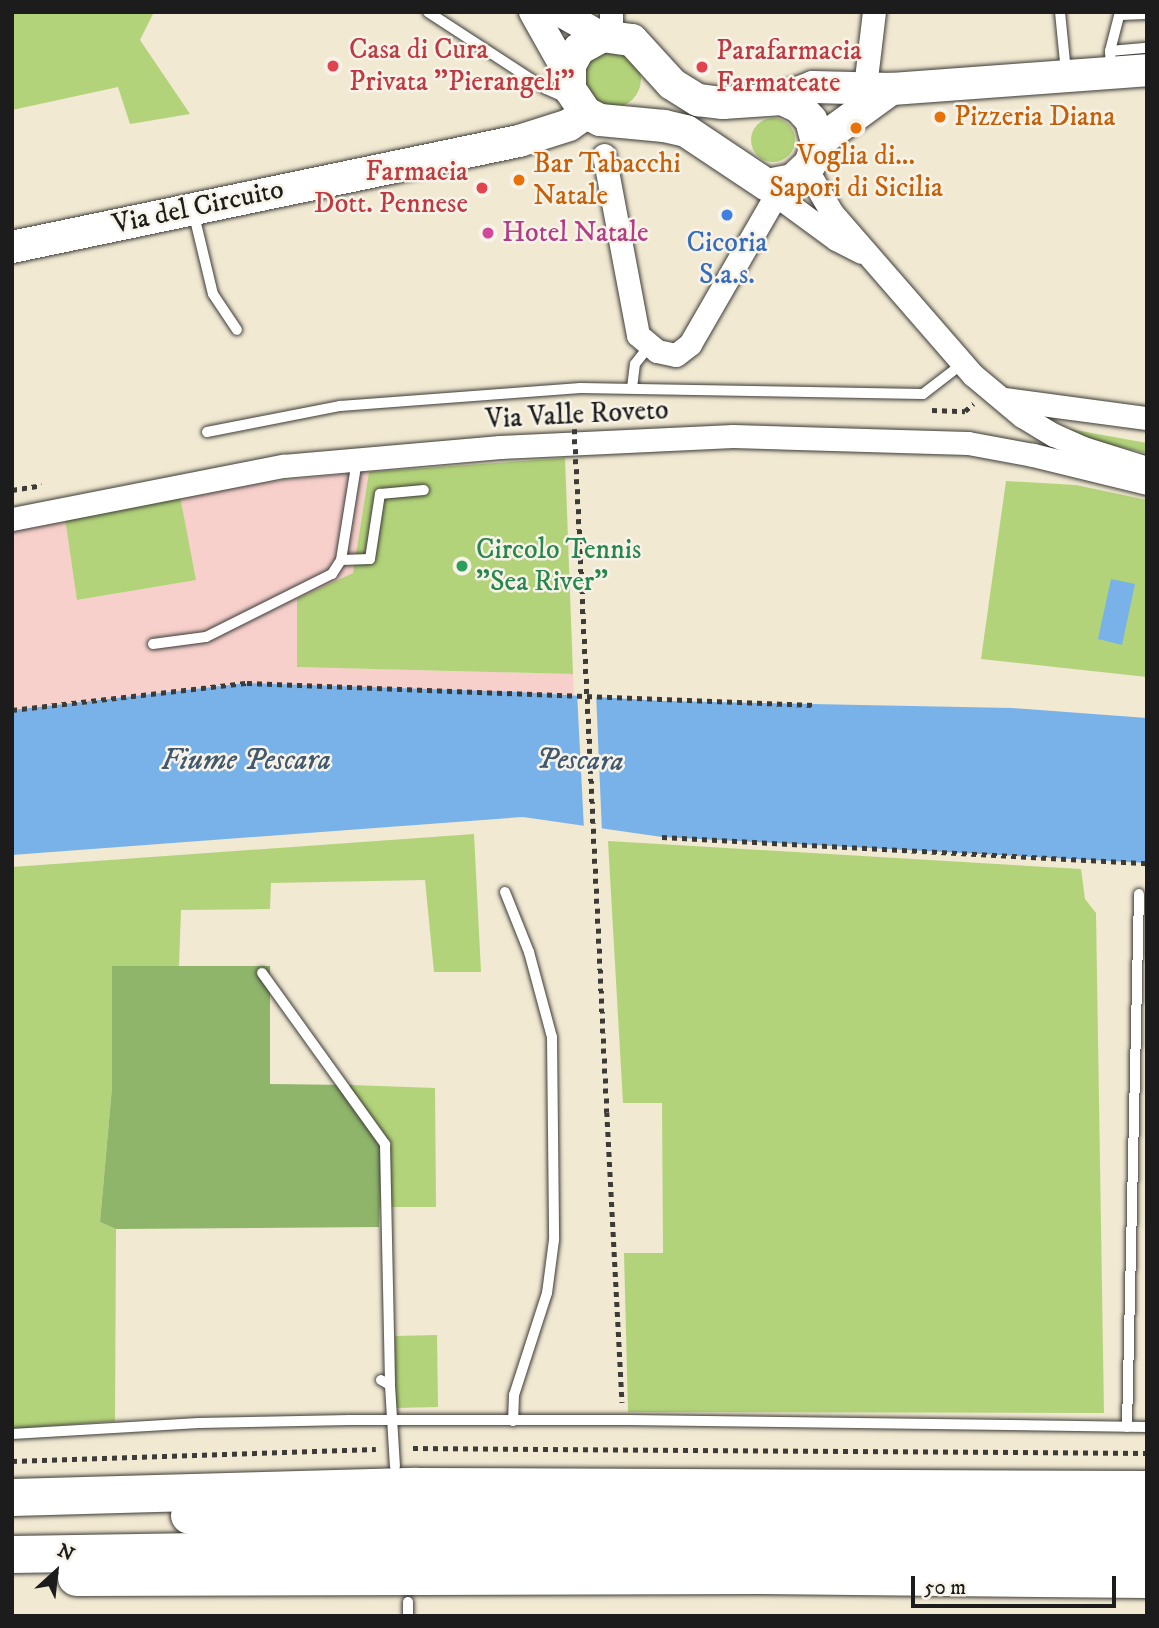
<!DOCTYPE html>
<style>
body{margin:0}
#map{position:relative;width:1159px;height:1628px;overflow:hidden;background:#f1e9d2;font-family:"IM FELL DW Pica",serif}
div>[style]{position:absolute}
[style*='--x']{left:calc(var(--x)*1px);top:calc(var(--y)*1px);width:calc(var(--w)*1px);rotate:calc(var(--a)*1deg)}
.built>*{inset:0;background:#f7d0cc}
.green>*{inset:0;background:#b3d37a}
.round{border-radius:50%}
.forest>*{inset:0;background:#8eb56a}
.water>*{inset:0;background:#79b2e9}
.pier>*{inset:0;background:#f1e9d2}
.path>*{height:4.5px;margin-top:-2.25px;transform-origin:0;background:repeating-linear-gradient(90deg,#3c3b37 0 5px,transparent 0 10px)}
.roads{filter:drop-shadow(0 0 2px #3c3b37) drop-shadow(0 0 2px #3c3b37)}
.service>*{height:10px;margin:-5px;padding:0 5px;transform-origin:5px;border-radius:5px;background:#fff}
.minor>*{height:23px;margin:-11.5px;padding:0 11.5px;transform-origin:11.5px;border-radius:11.5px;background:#fff}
.tertiary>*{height:28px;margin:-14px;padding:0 14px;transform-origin:14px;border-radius:14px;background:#fff}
.secondary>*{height:32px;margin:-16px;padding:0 16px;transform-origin:16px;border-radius:16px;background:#fff}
.trunk>*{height:37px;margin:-18.5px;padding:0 18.5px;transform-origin:18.5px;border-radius:18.5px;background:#fff}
.path-bridge>*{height:4.5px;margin-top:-2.25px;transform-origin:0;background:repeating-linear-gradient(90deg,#3c3b37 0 5px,transparent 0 10px)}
.dots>*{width:19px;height:19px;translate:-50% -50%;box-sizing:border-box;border:4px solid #f7f3e8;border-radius:50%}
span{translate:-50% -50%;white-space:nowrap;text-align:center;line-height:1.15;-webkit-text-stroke:5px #f7f3e8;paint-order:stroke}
.health-label{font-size:28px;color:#be3a42}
.left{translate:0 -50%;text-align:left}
.right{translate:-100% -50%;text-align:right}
.food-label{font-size:28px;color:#c56008}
.street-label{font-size:28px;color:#1c1c1c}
.hotel-label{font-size:28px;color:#b23c85}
.shop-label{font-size:28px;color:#366cbe}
.leisure-label{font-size:28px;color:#27864d}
.water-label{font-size:30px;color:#41586e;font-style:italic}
.frame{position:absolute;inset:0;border:14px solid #1c1c1c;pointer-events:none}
.north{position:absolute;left:21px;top:1537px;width:70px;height:70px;-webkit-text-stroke:5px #f7f3e8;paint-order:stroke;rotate:27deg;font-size:19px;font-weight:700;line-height:28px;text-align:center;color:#1c1c1c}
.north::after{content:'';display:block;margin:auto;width:24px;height:32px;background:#1c1c1c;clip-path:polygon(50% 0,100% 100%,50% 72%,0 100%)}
.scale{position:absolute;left:911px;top:1576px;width:205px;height:32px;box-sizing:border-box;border:4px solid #1c1c1c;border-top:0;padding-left:9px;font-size:21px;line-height:24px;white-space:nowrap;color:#1c1c1c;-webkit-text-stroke:5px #f7f3e8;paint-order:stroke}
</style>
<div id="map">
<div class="built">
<i style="clip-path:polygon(369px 472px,353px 573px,297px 667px,573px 674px,574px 695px,247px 683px,12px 710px,12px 527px,65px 518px,78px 600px,195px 580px,180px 496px,283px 480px)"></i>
</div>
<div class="green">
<i style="clip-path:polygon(12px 12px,154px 12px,140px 40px,190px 114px,130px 124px,118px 87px,12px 110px)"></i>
<i class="round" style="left:583px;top:50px;width:58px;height:58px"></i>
<i class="round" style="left:751px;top:118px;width:44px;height:44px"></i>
<i style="clip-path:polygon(1053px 426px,1147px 443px,1147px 453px,1092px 441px)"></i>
<i style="clip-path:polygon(565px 458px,573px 674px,297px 667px,297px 599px,353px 573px,369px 472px)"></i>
<i style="clip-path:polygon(1006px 481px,1076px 485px,1147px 500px,1147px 677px,981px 659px)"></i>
<i style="clip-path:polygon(180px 496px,196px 580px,77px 600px,65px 518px)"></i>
<i style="clip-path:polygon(474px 834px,481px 972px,434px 972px,425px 880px,271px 883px,270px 909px,181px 910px,179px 966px,112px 966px,112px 1087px,100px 1222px,116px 1229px,115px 1421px,12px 1429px,12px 867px)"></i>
<i style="clip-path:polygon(608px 841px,1081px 869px,1085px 899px,1096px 913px,1104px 1413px,628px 1412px,624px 1253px,663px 1253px,662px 1103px,623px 1103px)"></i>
<i style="clip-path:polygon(351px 1085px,435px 1088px,436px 1207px,380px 1207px,381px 1141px)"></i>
<i style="clip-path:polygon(437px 1335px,438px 1407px,395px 1408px,395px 1336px)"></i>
</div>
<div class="forest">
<i style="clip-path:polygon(112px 966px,270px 966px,270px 1084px,351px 1085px,381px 1141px,379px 1227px,116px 1229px,100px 1222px,112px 1087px)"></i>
</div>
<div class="water">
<i style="clip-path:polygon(1111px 579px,1135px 584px,1122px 645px,1098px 639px)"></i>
<i style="clip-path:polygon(247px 683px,518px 692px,663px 701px,1012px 708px,1147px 718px,1147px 863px,662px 837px,523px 817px,12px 855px,12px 710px)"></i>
</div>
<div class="pier">
<i style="clip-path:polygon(577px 692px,596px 693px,602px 832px,584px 829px)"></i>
</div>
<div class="path">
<i style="--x:932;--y:410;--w:33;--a:2"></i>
<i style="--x:965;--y:411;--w:11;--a:-41"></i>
<i style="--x:12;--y:490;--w:30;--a:-9"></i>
<i style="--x:12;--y:710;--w:237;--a:-6.6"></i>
<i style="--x:247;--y:683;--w:568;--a:2.22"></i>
<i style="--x:662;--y:837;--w:486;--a:3.1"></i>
<i style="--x:607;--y:1112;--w:291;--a:87"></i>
<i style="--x:413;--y:1448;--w:734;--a:0.39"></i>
<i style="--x:12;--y:1461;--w:364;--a:-1.9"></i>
</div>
<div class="roads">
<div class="service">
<i style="--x:428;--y:12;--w:141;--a:33.1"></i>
<i style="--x:546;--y:89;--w:24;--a:24"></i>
<i style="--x:1060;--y:12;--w:60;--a:84.3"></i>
<i style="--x:1120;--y:15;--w:26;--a:-2"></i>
<i style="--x:1110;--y:51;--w:37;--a:-5"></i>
<i style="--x:1111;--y:70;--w:19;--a:-93"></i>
<i style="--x:1110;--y:51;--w:40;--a:-75.6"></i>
<i style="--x:193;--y:211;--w:85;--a:76.5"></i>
<i style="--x:213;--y:294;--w:43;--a:56.3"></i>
<i style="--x:632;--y:388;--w:24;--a:-83"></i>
<i style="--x:635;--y:364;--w:24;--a:-52"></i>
<i style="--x:207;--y:432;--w:136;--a:-11.1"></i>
<i style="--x:340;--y:406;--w:241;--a:-4.3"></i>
<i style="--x:580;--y:388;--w:343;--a:1"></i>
<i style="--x:923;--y:394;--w:49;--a:-37.6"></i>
<i style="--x:341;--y:560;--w:29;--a:-2"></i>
<i style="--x:370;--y:559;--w:66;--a:-81.3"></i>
<i style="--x:380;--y:494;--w:44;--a:-5.2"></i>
<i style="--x:153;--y:644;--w:53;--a:-7.5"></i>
<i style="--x:206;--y:637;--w:141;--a:-26.6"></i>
<i style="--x:332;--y:574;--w:17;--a:-57"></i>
<i style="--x:341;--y:560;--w:101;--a:-80.9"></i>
<i style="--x:505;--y:892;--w:65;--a:68.2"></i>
<i style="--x:529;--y:952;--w:88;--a:74.9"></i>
<i style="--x:552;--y:1037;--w:203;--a:89.4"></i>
<i style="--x:554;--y:1240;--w:53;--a:97.5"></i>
<i style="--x:547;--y:1293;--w:107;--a:107.9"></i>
<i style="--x:514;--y:1395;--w:26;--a:92"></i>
<i style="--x:262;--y:973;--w:211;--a:54.3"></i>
<i style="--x:385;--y:1144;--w:241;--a:88.8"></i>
<i style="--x:381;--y:1380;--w:10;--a:29"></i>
<i style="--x:390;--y:1385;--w:81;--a:86.5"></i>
<i style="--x:1127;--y:1427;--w:533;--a:-88.71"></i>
<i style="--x:12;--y:1434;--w:187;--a:-3.4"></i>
<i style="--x:199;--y:1423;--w:151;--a:-1.1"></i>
<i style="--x:350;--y:1420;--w:279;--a:0"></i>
<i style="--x:629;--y:1420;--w:518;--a:0.77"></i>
<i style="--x:408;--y:1602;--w:14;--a:90"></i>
</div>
<div class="minor">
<i style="--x:611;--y:12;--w:23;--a:90"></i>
<i style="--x:865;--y:87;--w:76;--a:-83.2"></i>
<i style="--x:604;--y:155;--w:183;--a:79.3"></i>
<i style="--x:638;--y:335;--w:25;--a:40"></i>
<i style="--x:657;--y:351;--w:19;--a:12"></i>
<i style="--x:676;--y:355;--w:18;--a:-38"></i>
<i style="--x:690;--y:344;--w:172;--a:-60"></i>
<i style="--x:807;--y:170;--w:50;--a:59.8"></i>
<i style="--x:832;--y:213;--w:215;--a:49"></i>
<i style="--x:973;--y:375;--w:64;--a:39.9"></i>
<i style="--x:1022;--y:416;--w:37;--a:31"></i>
<i style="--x:1054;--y:435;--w:32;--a:24"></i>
<i style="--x:1083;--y:448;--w:67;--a:17.4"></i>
<i style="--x:767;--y:185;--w:13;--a:48"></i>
<i style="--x:776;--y:195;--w:74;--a:36.3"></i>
<i style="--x:836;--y:239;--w:28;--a:27"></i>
<i style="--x:1004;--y:399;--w:144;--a:7.6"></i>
<i style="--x:12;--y:519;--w:276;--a:-11.1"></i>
<i style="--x:283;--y:466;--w:218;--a:-5"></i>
<i style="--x:500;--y:447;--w:233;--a:-2.7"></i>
<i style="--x:733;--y:436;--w:235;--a:1.7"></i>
<i style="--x:968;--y:443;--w:66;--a:10.5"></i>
<i style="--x:1033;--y:455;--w:117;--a:13.8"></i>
</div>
<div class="tertiary">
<i style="--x:533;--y:12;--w:71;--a:60.6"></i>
<i style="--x:559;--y:12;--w:49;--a:29.2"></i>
</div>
<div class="secondary">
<i style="--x:602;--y:36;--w:30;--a:8"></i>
<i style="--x:632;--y:40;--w:59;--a:47.7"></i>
<i style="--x:672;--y:84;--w:31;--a:32"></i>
<i style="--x:698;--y:100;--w:25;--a:7"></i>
<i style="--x:723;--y:103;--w:59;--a:-3.9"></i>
<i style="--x:782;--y:99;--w:19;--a:25"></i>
<i style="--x:799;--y:107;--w:18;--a:47"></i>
<i style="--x:811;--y:120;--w:24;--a:75"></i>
<i style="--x:817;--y:143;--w:22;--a:108"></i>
<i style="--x:810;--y:164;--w:23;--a:137"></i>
<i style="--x:793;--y:180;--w:26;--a:169"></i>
<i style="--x:767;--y:185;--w:97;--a:-146.3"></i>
<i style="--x:686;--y:131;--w:23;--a:-167"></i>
<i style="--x:664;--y:126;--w:64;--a:-174.6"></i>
<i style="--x:600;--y:120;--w:16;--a:-153"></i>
<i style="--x:586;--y:113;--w:29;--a:-124"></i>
<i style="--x:570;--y:89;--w:24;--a:-90"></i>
<i style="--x:570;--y:65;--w:18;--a:-61"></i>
<i style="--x:579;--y:49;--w:26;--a:-29"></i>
<i style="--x:782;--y:99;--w:33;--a:-21"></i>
<i style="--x:813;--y:87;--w:78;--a:1.5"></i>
<i style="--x:891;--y:89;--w:257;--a:-4.2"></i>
<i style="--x:817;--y:143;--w:92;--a:-36.1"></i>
<i style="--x:12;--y:247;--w:518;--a:-11.81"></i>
<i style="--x:519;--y:141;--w:52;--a:-17.7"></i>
<i style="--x:569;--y:125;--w:21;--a:-35"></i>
</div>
<div class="trunk">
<i style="--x:12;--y:1497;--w:404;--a:-1.6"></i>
<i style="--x:416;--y:1486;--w:731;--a:0.24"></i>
<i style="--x:189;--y:1515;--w:958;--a:0.06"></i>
<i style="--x:12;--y:1554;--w:488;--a:-0.9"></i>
<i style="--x:500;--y:1546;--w:647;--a:0.09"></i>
<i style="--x:76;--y:1577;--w:685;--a:-0.17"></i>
<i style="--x:761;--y:1575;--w:386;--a:0.6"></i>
</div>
</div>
<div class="path-bridge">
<i style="--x:574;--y:419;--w:694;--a:87.27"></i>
</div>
<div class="dots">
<i style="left:333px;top:66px;background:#e0444e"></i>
<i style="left:702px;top:67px;background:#e0444e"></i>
<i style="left:940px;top:117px;background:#e8710a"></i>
<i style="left:856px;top:128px;background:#e8710a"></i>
<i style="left:519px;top:180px;background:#e8710a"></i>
<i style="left:482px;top:188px;background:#e0444e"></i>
<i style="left:727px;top:215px;background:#3f7fe0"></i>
<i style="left:488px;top:233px;background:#d1479c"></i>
<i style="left:462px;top:566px;background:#2e9e5b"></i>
</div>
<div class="health-label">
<span class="left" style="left:349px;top:66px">Casa di Cura<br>Privata "Pierangeli"</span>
<span class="left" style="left:716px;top:67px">Parafarmacia<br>Farmateate</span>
<span class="right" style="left:468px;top:188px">Farmacia<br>Dott. Pennese</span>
</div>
<div class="food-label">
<span class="left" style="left:954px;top:117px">Pizzeria Diana</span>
<span style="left:856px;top:172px">Voglia di...<br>Sapori di Sicilia</span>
<span class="left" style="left:533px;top:180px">Bar Tabacchi<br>Natale</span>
</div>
<div class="street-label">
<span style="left:198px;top:207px;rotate:-12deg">Via del Circuito</span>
<span style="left:577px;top:415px;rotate:-3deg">Via Valle Roveto</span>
</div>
<div class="hotel-label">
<span class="left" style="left:502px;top:233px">Hotel Natale</span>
</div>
<div class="shop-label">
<span style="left:727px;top:259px">Cicoria<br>S.a.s.</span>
</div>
<div class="leisure-label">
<span class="left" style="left:476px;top:566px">Circolo Tennis<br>"Sea River"</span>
</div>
<div class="water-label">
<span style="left:246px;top:761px">Fiume Pescara</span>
<span style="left:580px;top:761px;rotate:2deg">Pescara</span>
</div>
<div class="frame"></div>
<div class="north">N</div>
<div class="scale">50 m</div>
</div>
